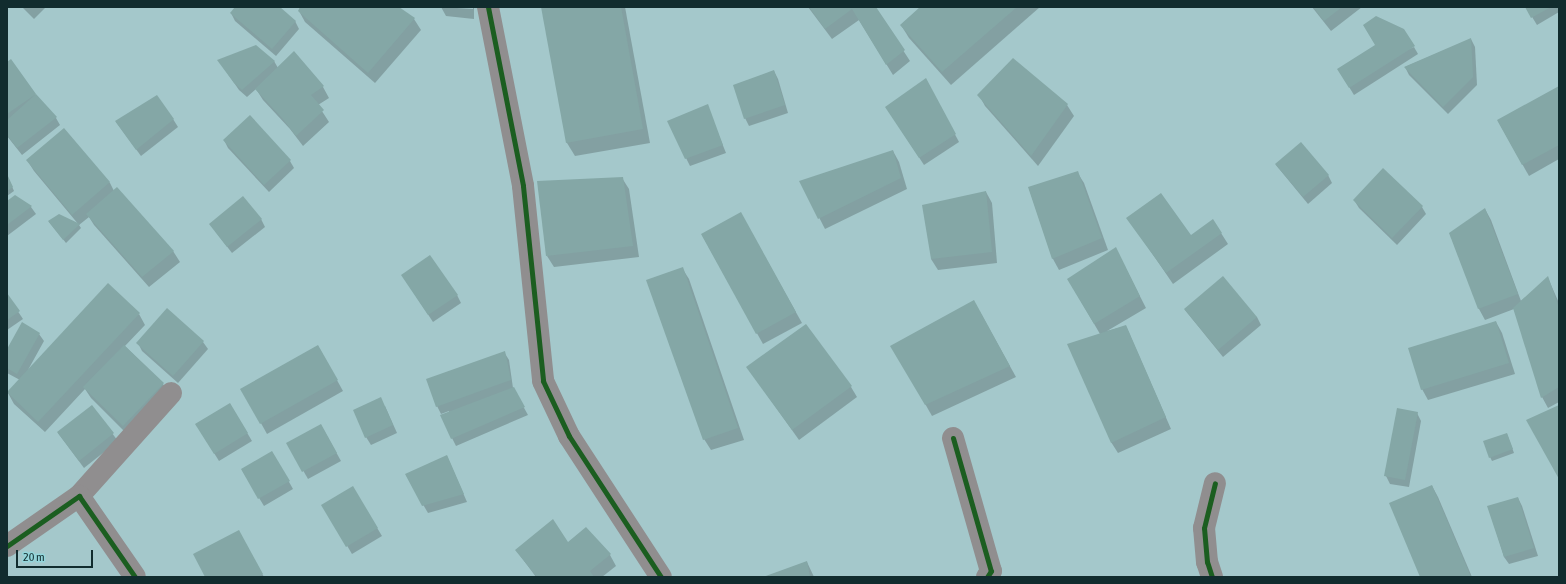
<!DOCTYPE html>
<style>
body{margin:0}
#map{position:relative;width:1566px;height:584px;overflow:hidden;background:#a4c8cb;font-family:"Asap Condensed",sans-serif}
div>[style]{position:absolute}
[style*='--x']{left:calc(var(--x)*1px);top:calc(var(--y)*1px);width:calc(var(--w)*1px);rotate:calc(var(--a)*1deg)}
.shadow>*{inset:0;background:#0003}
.building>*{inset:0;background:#84a7a6}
.minor>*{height:22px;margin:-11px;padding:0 11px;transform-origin:11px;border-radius:11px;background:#908e8f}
.cycleway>*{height:5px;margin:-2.5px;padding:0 2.5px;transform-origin:2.5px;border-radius:2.5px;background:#1b5e20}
span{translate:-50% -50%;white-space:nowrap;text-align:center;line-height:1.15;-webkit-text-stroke:3.5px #94d6db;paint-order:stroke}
.frame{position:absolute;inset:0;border:8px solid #112c2e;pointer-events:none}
.scale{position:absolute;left:16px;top:550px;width:77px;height:18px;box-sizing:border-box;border:2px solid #112c2e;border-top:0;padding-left:5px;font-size:12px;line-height:14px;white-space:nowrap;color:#112c2e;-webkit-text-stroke:3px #94d6db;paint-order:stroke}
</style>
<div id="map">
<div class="shadow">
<i style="clip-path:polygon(22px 7px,46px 7px,34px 19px)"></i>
<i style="clip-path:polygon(237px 7px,278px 7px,295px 21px,299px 29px,276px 56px,235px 21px,231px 13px)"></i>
<i style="clip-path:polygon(302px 7px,398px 7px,414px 19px,421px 30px,375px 83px,305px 22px,299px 11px)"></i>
<i style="clip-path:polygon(441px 7px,473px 9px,473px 7px,468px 7px,474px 7px,474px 19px,446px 16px)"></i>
<i style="clip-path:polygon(542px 7px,625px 7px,650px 143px,575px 156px,567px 143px)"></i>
<i style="clip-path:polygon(808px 7px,875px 7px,910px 61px,893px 75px,859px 20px,832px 39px)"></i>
<i style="clip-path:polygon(921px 7px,1040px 7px,951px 85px,909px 38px,901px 25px)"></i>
<i style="clip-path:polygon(1312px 7px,1362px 7px,1331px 31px)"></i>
<i style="clip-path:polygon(1526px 7px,1559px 7px,1559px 12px,1537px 25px)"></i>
<i style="clip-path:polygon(1471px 39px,1475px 47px,1477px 85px,1448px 114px,1409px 75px,1405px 67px)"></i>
<i style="clip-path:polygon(1414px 47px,1418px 54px,1354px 95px,1343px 77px)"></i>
<i style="clip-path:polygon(11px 61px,35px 95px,56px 118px,60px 125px,22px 155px,7px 136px,7px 64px)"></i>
<i style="clip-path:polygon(219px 61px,274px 61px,278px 68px,323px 87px,329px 98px,318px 105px,329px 122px,303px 146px,290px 129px,263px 100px,256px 89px,247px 97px,239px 90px)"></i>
<i style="clip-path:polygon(774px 71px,778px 79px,788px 113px,749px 126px,745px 118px)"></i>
<i style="clip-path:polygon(930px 87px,959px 142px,924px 165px,886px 107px)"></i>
<i style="clip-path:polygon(1559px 88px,1559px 159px,1529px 176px,1498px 121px)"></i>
<i style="clip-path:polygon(979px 95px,1067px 105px,1074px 116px,1038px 166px,985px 106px)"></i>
<i style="clip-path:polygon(707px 106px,726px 153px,690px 166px,686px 158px)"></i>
<i style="clip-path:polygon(173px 119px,178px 127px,141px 156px,116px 122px)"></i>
<i style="clip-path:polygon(64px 130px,110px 183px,114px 191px,173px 251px,180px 262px,149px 287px,94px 225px,89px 217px,79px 225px,81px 228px,66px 243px,49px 222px,79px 225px,34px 171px,27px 160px)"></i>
<i style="clip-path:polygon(224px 140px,290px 161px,294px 168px,269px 192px,228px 148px)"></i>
<i style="clip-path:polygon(893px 151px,899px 162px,907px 189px,825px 229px,801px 182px)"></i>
<i style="clip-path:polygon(1276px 165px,1328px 175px,1332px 183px,1308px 204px)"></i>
<i style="clip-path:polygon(1077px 172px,1084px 183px,1108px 250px,1059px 270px,1053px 259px,1029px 188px)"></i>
<i style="clip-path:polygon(7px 175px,14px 191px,7px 196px)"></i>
<i style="clip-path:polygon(622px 178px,629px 189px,639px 257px,554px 267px,547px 256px)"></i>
<i style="clip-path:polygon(986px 192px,992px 203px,997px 263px,938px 270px,931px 259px)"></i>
<i style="clip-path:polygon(15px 196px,31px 207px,36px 214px,7px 236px,7px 202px)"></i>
<i style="clip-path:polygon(1354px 200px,1422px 207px,1426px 214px,1397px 245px,1359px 208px)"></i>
<i style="clip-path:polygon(1485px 209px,1491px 220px,1521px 301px,1548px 278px,1559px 303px,1559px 402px,1548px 408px,1542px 397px,1514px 309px,1485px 320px,1479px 309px,1450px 234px)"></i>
<i style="clip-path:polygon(741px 214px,802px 323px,763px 344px,702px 235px)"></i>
<i style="clip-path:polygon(1128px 218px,1191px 236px,1221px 233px,1228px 244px,1173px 284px)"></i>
<i style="clip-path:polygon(261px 219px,265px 227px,232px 253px,215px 231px)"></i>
<i style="clip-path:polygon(1121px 259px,1146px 308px,1107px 331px,1126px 326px,1171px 429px,1118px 453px,1111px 442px,1100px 334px,1068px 279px)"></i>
<i style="clip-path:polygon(682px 268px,689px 279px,744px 440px,711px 450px,704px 439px)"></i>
<i style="clip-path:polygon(402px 275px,457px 295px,461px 303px,433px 322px)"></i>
<i style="clip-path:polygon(7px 295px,23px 319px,7px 330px)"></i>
<i style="clip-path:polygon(1185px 310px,1257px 317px,1261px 325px,1223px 357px)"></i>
<i style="clip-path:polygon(980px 312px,1016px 377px,932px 416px,892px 346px)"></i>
<i style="clip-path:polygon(139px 314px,145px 325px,125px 346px,163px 384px,170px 395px,129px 436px,91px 398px,85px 389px,45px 432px,14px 404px,8px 393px,20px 380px,7px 373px,7px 351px,39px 334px,44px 341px,28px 370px)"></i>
<i style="clip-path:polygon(1496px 322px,1502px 333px,1515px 374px,1428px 400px,1422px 389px)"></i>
<i style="clip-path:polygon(203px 342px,208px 349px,178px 383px,142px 351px,138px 343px)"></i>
<i style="clip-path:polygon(318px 346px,343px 391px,267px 434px,242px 389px)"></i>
<i style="clip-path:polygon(504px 352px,509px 360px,513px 388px,528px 415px,456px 446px,452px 438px,449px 411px,441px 414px,437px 406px)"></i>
<i style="clip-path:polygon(748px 368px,851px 387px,857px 397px,799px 440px)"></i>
<i style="clip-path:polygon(230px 404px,252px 441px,219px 461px,196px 424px)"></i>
<i style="clip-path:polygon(385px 406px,397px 433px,371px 445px,366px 437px)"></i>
<i style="clip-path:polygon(92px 407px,118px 441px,84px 468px,58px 433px)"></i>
<i style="clip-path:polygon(1417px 413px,1421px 421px,1409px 487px,1390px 484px,1386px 476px)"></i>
<i style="clip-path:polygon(321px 425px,341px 461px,308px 479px,288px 444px)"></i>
<i style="clip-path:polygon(1507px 434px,1514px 453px,1492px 461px,1490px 457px)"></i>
<i style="clip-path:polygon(272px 452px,293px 489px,264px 506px,242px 470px)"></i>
<i style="clip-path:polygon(447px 456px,467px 502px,428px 513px,406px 475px)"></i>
<i style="clip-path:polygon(1432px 486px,1438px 497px,1472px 577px,1421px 577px)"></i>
<i style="clip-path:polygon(353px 488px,382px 536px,352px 554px,323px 505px)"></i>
<i style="clip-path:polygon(1518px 498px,1522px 506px,1538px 556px,1509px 564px,1504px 557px,1489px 507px)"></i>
<i style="clip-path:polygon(243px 539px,264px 577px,206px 577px)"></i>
<i style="clip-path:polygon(567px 543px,610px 555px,616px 566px,602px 577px,536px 577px,516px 550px)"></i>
<i style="clip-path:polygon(807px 562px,814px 577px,765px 577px)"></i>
</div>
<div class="building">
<i style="clip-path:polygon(235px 7px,280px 7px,296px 21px,272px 49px,230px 13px)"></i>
<i style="clip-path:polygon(300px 7px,399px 7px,415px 18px,368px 73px,298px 11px)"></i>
<i style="clip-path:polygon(541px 7px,621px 7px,643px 129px,566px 143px)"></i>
<i style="clip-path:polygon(809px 7px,876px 7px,905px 50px,886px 65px,852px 9px,825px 29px)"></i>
<i style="clip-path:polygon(920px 7px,1017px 7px,942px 72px,900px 25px)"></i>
<i style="clip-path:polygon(1313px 7px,1342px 7px,1324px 21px)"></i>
<i style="clip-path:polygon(1525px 7px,1551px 7px,1531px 18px)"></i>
<i style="clip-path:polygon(1376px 16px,1404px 29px,1415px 46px,1349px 88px,1337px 69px,1375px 45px,1363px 25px)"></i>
<i style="clip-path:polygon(1471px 38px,1473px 77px,1443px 107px,1404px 67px)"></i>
<i style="clip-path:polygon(256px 45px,275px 61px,242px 90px,234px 83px,217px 60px)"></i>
<i style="clip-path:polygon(294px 51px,324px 86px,311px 95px,324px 110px,296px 136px,282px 118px,255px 89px)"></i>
<i style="clip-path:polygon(1013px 58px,1068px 104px,1031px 156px,977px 95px)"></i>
<i style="clip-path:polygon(11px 59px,36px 94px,57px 117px,17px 148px,7px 135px,7px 120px,36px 94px,7px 114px,7px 62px)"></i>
<i style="clip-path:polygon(774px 70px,785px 105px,744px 119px,733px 85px)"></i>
<i style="clip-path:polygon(926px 78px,956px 134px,919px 158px,885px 107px)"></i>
<i style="clip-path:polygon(1559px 86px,1559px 145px,1522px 165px,1497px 120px)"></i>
<i style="clip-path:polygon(157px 95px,174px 119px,136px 150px,115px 121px)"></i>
<i style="clip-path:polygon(708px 104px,723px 145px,685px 159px,667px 121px)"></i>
<i style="clip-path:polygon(250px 115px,291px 160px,264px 185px,223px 140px)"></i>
<i style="clip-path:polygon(64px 128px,110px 182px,72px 215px,26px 160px)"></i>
<i style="clip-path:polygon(1301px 142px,1329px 175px,1303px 197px,1275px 164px)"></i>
<i style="clip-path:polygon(893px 150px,901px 178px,818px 219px,799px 181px)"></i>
<i style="clip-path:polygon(1383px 168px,1423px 206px,1392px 238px,1353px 200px)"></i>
<i style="clip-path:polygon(1078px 171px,1102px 238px,1052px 259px,1028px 187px)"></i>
<i style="clip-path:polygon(7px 174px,13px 187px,7px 191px)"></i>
<i style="clip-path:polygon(623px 177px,633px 246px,546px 256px,537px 181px)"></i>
<i style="clip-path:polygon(117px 187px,174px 251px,142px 277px,86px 214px)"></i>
<i style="clip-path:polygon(986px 191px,992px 252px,931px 259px,922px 205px)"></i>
<i style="clip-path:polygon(1161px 193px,1191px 235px,1213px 219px,1222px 233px,1166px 273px,1126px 218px)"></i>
<i style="clip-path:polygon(15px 195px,32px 206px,7px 225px,7px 201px)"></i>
<i style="clip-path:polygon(243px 196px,262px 219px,227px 247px,209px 224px)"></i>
<i style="clip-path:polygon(1485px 208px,1518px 294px,1478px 309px,1449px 233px)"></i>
<i style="clip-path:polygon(741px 212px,796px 312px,756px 334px,701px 234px)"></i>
<i style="clip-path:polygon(59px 214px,80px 224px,63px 240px,48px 221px)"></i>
<i style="clip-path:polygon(1116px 247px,1140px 296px,1094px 324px,1067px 279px)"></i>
<i style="clip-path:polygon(430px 255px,458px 295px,428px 315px,401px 275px)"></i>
<i style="clip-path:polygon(683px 267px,738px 428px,703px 440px,646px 280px)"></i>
<i style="clip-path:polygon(1223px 276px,1257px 317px,1218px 350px,1184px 309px)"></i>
<i style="clip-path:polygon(1548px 276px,1559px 308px,1559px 387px,1541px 398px,1513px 308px)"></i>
<i style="clip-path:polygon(108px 283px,140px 313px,38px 422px,7px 392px)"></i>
<i style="clip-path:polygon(7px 293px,20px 311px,7px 320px)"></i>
<i style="clip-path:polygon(974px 300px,1010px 366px,925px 405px,890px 346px)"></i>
<i style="clip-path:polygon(167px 308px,204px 341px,173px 376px,136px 343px)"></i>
<i style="clip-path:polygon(1496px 321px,1509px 363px,1421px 390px,1408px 348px)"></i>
<i style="clip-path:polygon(22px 322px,40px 333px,17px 374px,7px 368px,7px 349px)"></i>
<i style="clip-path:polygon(806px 324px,852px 386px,792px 430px,746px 367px)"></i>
<i style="clip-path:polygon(1126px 325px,1166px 417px,1111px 443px,1067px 344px)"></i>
<i style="clip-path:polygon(124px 345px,164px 383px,123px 426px,83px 387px)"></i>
<i style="clip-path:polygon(318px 345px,338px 380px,260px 424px,240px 389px)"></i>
<i style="clip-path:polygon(505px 351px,511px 380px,436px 407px,426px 379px)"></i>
<i style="clip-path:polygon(514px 387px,525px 407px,451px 439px,440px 415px)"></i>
<i style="clip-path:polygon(381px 397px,393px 425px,365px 438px,353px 410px)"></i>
<i style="clip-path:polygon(230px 403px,248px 433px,214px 454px,195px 424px)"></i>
<i style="clip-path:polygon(92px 405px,114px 433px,79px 461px,57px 432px)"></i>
<i style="clip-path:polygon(1559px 405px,1559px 479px,1526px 420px)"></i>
<i style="clip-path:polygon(1397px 408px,1418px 412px,1405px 480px,1384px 476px)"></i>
<i style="clip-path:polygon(321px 424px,337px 453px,302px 472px,286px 443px)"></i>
<i style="clip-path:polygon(1507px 433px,1513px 449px,1489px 458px,1483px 441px)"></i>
<i style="clip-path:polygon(272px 451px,290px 481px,258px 499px,241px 469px)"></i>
<i style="clip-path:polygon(447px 455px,464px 494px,422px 506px,405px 474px)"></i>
<i style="clip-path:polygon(1432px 485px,1471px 577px,1420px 577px,1389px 503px)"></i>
<i style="clip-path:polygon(353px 486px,378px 528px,346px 547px,321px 505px)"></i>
<i style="clip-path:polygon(1518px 497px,1534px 548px,1504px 557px,1487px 506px)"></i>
<i style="clip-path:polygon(553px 519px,568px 542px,586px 527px,611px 554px,590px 571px,594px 577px,537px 577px,515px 550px)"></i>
<i style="clip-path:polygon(239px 530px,263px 574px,257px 577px,205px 577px,193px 554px)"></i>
<i style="clip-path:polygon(807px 561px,810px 577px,763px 577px)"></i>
</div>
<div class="minor">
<i style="--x:488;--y:7;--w:182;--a:78.9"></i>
<i style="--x:523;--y:186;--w:196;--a:84.1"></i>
<i style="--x:543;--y:381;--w:61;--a:64.7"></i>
<i style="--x:569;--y:436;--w:168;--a:56.9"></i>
<i style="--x:953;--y:438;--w:138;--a:74.1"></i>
<i style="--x:991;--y:571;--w:7;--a:124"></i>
<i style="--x:79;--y:496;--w:138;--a:-48.2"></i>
<i style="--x:7;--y:546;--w:88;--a:-34.8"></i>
<i style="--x:79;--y:496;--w:98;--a:55.3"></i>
<i style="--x:1212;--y:577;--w:16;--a:-108"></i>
<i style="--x:1207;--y:562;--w:34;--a:-95"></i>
<i style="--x:1204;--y:528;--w:46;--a:-76.3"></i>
</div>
<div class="cycleway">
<i style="--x:488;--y:7;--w:182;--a:78.9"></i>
<i style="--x:523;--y:186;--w:196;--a:84.1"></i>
<i style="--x:543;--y:381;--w:61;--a:64.7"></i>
<i style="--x:569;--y:436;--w:168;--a:56.9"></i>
<i style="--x:953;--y:438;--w:138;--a:74.1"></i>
<i style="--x:991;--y:571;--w:7;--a:124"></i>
<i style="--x:7;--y:546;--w:88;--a:-34.8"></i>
<i style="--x:79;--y:496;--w:98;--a:55.3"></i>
<i style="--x:1212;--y:577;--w:16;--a:-108"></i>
<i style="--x:1207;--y:562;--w:34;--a:-95"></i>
<i style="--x:1204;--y:528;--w:46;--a:-76.3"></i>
</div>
<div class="frame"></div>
<div class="scale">20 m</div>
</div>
